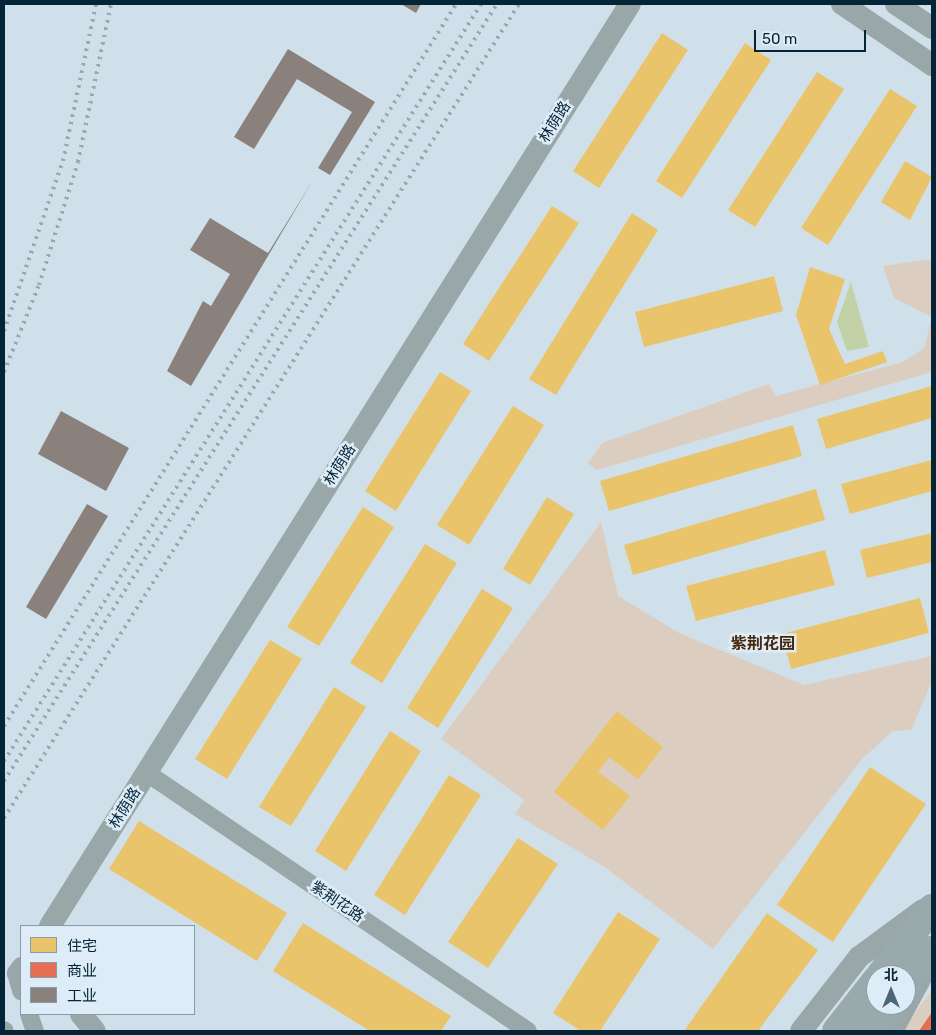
<!DOCTYPE html>
<meta charset="utf-8">
<style>
body{margin:0}
#map{position:relative;width:936px;height:1035px;overflow:hidden;background:#d0e0eb;font-family:Rubik,"Noto Sans SC",sans-serif}
div>[style]{position:absolute}
[style*='--x']{left:calc(var(--x)*1px);top:calc(var(--y)*1px);width:calc(var(--w)*1px);rotate:calc(var(--a)*1deg)}
.green>*{inset:0;background:#dccdc1}
.water>*{inset:0;background:#c2d1a8}
.homes>*{inset:0;background:#e9c46a}
.shops>*{inset:0;background:#e76f51}
.industry>*{inset:0;background:#8a817c}
.minor>*{height:18px;margin:-9px;padding:0 9px;transform-origin:9px;border-radius:9px;background:#9aa7a8}
.tertiary>*{height:22px;margin:-11px;padding:0 11px;transform-origin:11px;border-radius:11px;background:#9aa7a8}
.primary>*{height:28px;margin:-14px;padding:0 14px;transform-origin:14px;border-radius:14px;background:#99a9ac}
.rail>*{height:4px;margin-top:-2px;transform-origin:0;background:repeating-linear-gradient(90deg,#9ba9ae 0 2.5px,transparent 0 7.5px)}
span{translate:-50% -50%;white-space:nowrap;text-align:center;line-height:1.15;-webkit-text-stroke:5px #deecf7;paint-order:stroke}
.street-label{font-size:15px;color:#042437}
.neighbourhood-label{font-size:16px;color:#47280d;font-weight:700}
.frame{position:absolute;inset:0;border:5px solid #042437;pointer-events:none}
.legend{position:absolute;left:20px;top:925px;width:175px;height:90px;box-sizing:border-box;background:#deecf7;border:1px solid #879caa;margin:0;padding:6px 9px;list-style:none;font-size:15px;color:#042437}
.legend li{display:flex;align-items:center;gap:10px;height:25px}
.legend b{width:25px;border:1px solid #879caa}
.north{position:absolute;left:866px;top:965px;width:50px;height:50px;box-sizing:border-box;background:#deecf7;border:1px solid #879caa;border-radius:50%;rotate:0deg;font-size:14px;font-weight:700;line-height:20px;text-align:center;color:#042437}
.north::after{content:'';display:block;margin:auto;width:18px;height:22px;background:#4b6676;clip-path:polygon(50% 0,100% 100%,50% 72%,0 100%)}
.scale{position:absolute;left:754px;top:30px;width:112px;height:22px;box-sizing:border-box;border:2px solid #042437;border-top:0;padding-left:6px;font-size:15px;line-height:18px;white-space:nowrap;color:#042437;-webkit-text-stroke:4px #deecf7;paint-order:stroke}
</style>
<div id="map">
<div class="green">
<i style="clip-path:polygon(932px 259px,932px 372px,597px 470px,588px 463px,602px 443px,769px 384px,776px 396px,903px 362px,924px 348px,932px 317px,894px 298px,883px 266px)"></i>
<i style="clip-path:polygon(601px 522px,618px 596px,679px 633px,804px 685px,932px 656px,932px 681px,911px 730px,893px 731px,863px 758px,713px 949px,603px 866px,515px 814px,524px 800px,441px 739px)"></i>
<i style="clip-path:polygon(932px 990px,932px 1031px,901px 1031px)"></i>
</div>
<div class="water">
<i style="clip-path:polygon(851px 282px,869px 347px,847px 351px,837px 322px)"></i>
</div>
<div class="homes">
<i style="clip-path:polygon(662px 33px,688px 50px,599px 188px,573px 171px)"></i>
<i style="clip-path:polygon(745px 43px,771px 60px,682px 198px,656px 181px)"></i>
<i style="clip-path:polygon(817px 72px,844px 89px,755px 227px,728px 210px)"></i>
<i style="clip-path:polygon(890px 89px,917px 106px,828px 245px,801px 228px)"></i>
<i style="clip-path:polygon(905px 161px,932px 177px,910px 220px,881px 202px)"></i>
<i style="clip-path:polygon(552px 206px,579px 223px,489px 361px,463px 344px)"></i>
<i style="clip-path:polygon(632px 213px,658px 230px,556px 395px,529px 379px)"></i>
<i style="clip-path:polygon(810px 267px,845px 279px,829px 329px,845px 364px,883px 351px,887px 362px,820px 385px,796px 315px)"></i>
<i style="clip-path:polygon(774px 276px,783px 311px,644px 347px,635px 312px)"></i>
<i style="clip-path:polygon(440px 372px,471px 391px,396px 511px,365px 491px)"></i>
<i style="clip-path:polygon(932px 386px,932px 418px,826px 449px,817px 419px)"></i>
<i style="clip-path:polygon(513px 406px,544px 425px,469px 545px,437px 525px)"></i>
<i style="clip-path:polygon(793px 425px,802px 456px,609px 511px,600px 481px)"></i>
<i style="clip-path:polygon(932px 460px,932px 491px,850px 514px,841px 484px)"></i>
<i style="clip-path:polygon(816px 489px,825px 520px,633px 575px,624px 545px)"></i>
<i style="clip-path:polygon(547px 497px,574px 514px,530px 585px,503px 569px)"></i>
<i style="clip-path:polygon(363px 507px,394px 527px,319px 646px,287px 627px)"></i>
<i style="clip-path:polygon(932px 533px,932px 562px,867px 578px,860px 550px)"></i>
<i style="clip-path:polygon(425px 544px,457px 563px,382px 683px,350px 663px)"></i>
<i style="clip-path:polygon(825px 550px,835px 585px,696px 621px,686px 586px)"></i>
<i style="clip-path:polygon(482px 589px,513px 608px,438px 728px,407px 708px)"></i>
<i style="clip-path:polygon(920px 598px,929px 633px,791px 669px,782px 634px)"></i>
<i style="clip-path:polygon(270px 640px,302px 659px,227px 779px,195px 759px)"></i>
<i style="clip-path:polygon(334px 687px,366px 707px,291px 826px,259px 807px)"></i>
<i style="clip-path:polygon(617px 711px,663px 747px,638px 779px,609px 757px,598px 772px,630px 796px,603px 830px,554px 792px)"></i>
<i style="clip-path:polygon(390px 731px,421px 751px,346px 871px,315px 851px)"></i>
<i style="clip-path:polygon(870px 767px,926px 804px,833px 942px,777px 905px)"></i>
<i style="clip-path:polygon(449px 775px,481px 795px,405px 915px,374px 895px)"></i>
<i style="clip-path:polygon(139px 821px,287px 913px,257px 961px,109px 869px)"></i>
<i style="clip-path:polygon(518px 838px,558px 864px,488px 968px,448px 942px)"></i>
<i style="clip-path:polygon(618px 912px,660px 939px,600px 1031px,581px 1031px,553px 1013px)"></i>
<i style="clip-path:polygon(767px 913px,818px 950px,758px 1031px,684px 1031px)"></i>
<i style="clip-path:polygon(303px 923px,451px 1016px,441px 1031px,370px 1031px,273px 971px)"></i>
</div>
<div class="shops">
<i style="clip-path:polygon(932px 1012px,932px 1031px,919px 1031px)"></i>
</div>
<div class="industry">
<i style="clip-path:polygon(401px 4px,421px 4px,416px 13px)"></i>
<i style="clip-path:polygon(288px 49px,375px 102px,330px 175px,318px 168px,352px 112px,297px 79px,254px 149px,234px 137px)"></i>
<i style="clip-path:polygon(313px 180px,191px 386px,167px 371px,203px 301px,211px 306px,230px 274px,190px 250px,210px 218px,268px 253px)"></i>
<i style="clip-path:polygon(61px 411px,129px 448px,106px 491px,38px 454px)"></i>
<i style="clip-path:polygon(87px 504px,108px 516px,46px 619px,26px 607px)"></i>
</div>
<div class="minor">
<i style="--x:147;--y:773;--w:460;--a:34.1"></i>
<i style="--x:21;--y:966;--w:9;--a:126"></i>
<i style="--x:16;--y:973;--w:19;--a:74"></i>
<i style="--x:29;--y:1014;--w:18;--a:71"></i>
<i style="--x:4;--y:1030;--w:1;--a:45"></i>
</div>
<div class="tertiary">
<i style="--x:842;--y:4;--w:109;--a:34.1"></i>
<i style="--x:896;--y:4;--w:43;--a:33.7"></i>
<i style="--x:50;--y:926;--w:1089;--a:-57.83"></i>
<i style="--x:81;--y:1014;--w:22;--a:51"></i>
<i style="--x:801;--y:1031;--w:94;--a:-51.9"></i>
<i style="--x:859;--y:957;--w:79;--a:-36.3"></i>
<i style="--x:892;--y:1031;--w:72;--a:-61.6"></i>
</div>
<div class="primary">
<i style="--x:880;--y:975;--w:85;--a:-52.2"></i>
<i style="--x:906;--y:983;--w:42;--a:-51.8"></i>
<i style="--x:836;--y:1031;--w:65;--a:-51.9"></i>
<i style="--x:869;--y:1031;--w:33;--a:-52"></i>
</div>
<div class="rail">
<i style="--x:4;--y:331;--w:180;--a:-70.9"></i>
<i style="--x:63;--y:161;--w:160;--a:-78.1"></i>
<i style="--x:4;--y:372;--w:94;--a:-68.1"></i>
<i style="--x:39;--y:285;--w:129;--a:-72.4"></i>
<i style="--x:78;--y:162;--w:161;--a:-78.2"></i>
<i style="--x:4;--y:726;--w:852;--a:-57.95"></i>
<i style="--x:4;--y:761;--w:895;--a:-57.78"></i>
<i style="--x:4;--y:781;--w:920;--a:-57.61"></i>
<i style="--x:4;--y:818;--w:963;--a:-57.68"></i>
</div>
<div class="street-label">
<span style="left:555px;top:122px;rotate:-58deg">林荫路</span>
<span style="left:340px;top:465px;rotate:-58deg">林荫路</span>
<span style="left:125px;top:808px;rotate:-58deg">林荫路</span>
<span style="left:337px;top:902px;rotate:34deg">紫荆花路</span>
</div>
<div class="neighbourhood-label">
<span style="left:763px;top:644px">紫荆花园</span>
</div>
<div class="frame"></div>
<ul class="legend">
<li><b style="height:14px;background:#e9c46a"></b>住宅</li>
<li><b style="height:14px;background:#e76f51"></b>商业</li>
<li><b style="height:14px;background:#8a817c"></b>工业</li>
</ul>
<div class="north">北</div>
<div class="scale">50 m</div>
</div>
